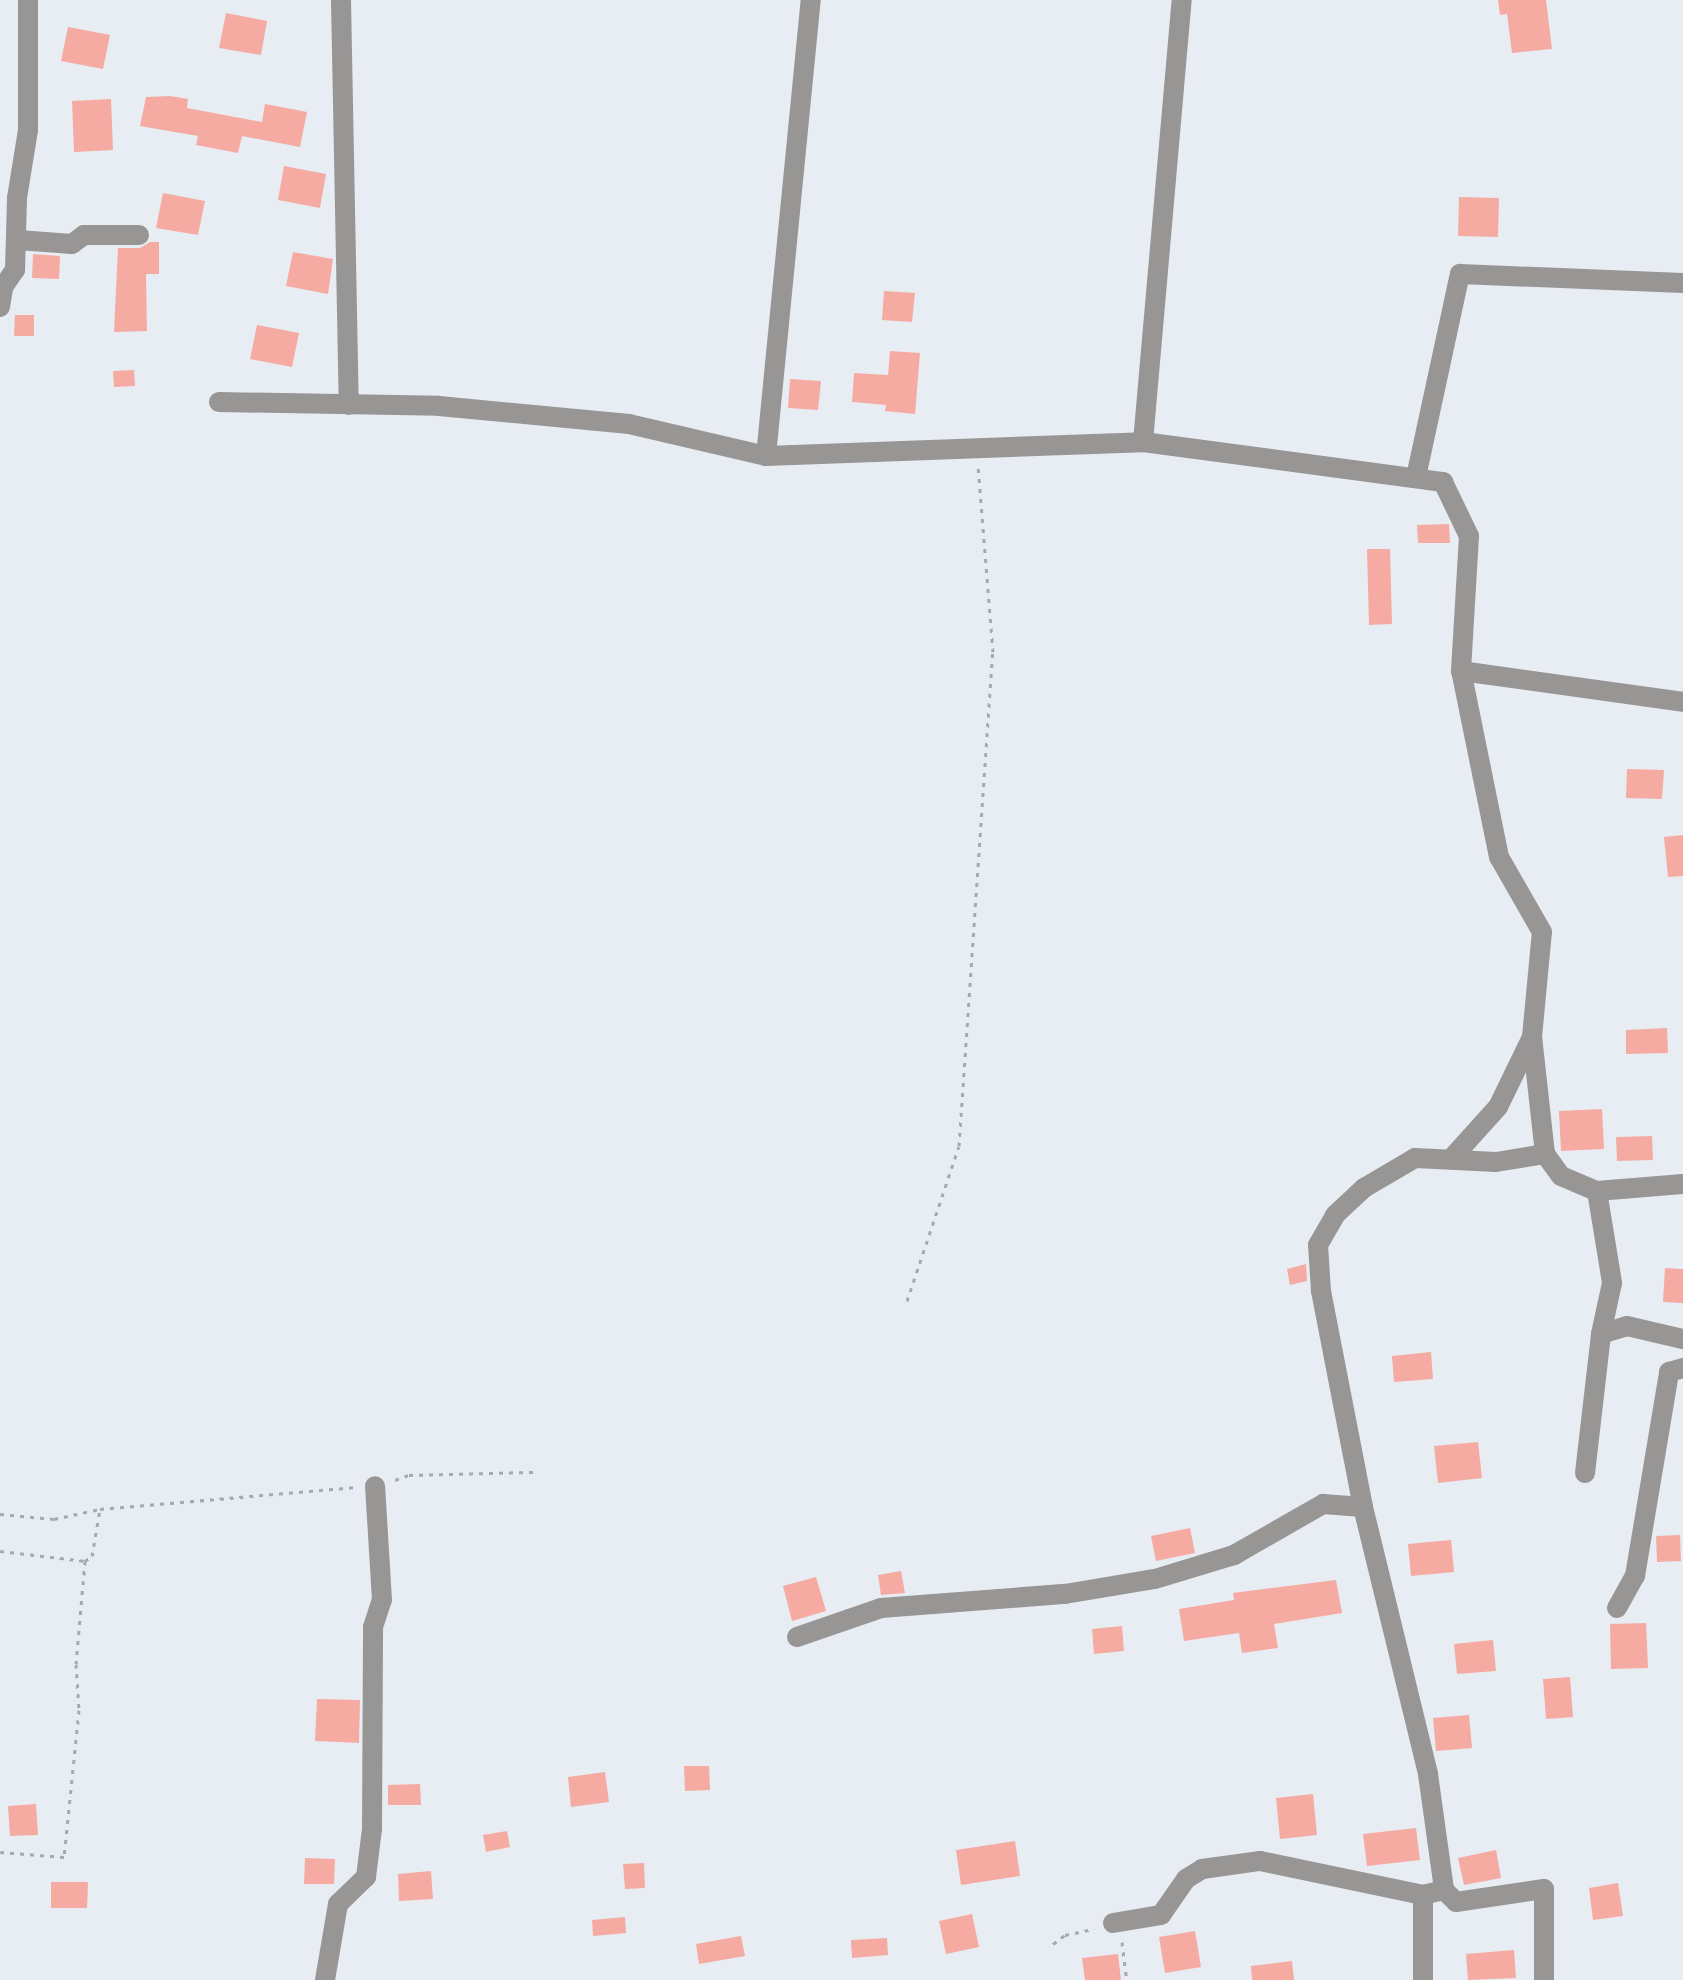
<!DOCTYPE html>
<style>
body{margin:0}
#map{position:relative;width:1683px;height:1980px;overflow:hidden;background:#e7edf3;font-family:"Fira Sans",sans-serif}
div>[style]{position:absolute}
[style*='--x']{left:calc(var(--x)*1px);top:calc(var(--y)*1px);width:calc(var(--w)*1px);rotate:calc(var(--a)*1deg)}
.building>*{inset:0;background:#f5aba2}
.path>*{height:3px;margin-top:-1.5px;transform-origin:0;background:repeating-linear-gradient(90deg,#a5aaaf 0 4px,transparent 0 10px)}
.minor>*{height:20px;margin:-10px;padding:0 10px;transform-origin:10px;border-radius:10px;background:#989595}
span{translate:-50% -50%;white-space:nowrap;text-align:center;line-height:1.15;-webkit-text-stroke:6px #f5faff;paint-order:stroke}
</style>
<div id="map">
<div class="building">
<i style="clip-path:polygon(1498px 0,1546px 0,1552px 49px,1512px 53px,1507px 14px,1500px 15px)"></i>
<i style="clip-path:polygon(226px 13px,267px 21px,261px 55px,219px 48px)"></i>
<i style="clip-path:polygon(68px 27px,110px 35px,103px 69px,61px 61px)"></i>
<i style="clip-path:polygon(170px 96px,188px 99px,187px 108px,262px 122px,265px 104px,307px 112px,300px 147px,242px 136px,238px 153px,196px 145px,198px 136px,140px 126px,146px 97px)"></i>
<i style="clip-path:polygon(111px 99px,113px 150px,74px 152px,72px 101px)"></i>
<i style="clip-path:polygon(284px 166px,326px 174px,320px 208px,278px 200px)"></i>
<i style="clip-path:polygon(163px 193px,205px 201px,198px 235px,156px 228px)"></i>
<i style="clip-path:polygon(1459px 197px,1499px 198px,1498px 237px,1458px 236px)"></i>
<i style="clip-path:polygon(150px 242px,159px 242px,159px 274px,146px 274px,147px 331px,114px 332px,118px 248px,140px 248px)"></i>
<i style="clip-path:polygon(293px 252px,333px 259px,328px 294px,286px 286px)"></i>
<i style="clip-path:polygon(33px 254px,60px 256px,59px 279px,32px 278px)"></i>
<i style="clip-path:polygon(884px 291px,915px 293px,912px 322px,882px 320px)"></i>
<i style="clip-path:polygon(15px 315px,34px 315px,34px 336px,14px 336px)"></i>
<i style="clip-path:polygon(257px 325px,299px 333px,292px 367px,250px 359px)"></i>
<i style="clip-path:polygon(890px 351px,920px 353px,915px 414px,885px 411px,886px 405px,852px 402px,854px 373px,888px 375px)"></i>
<i style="clip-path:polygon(134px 370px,135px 386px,114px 387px,113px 371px)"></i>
<i style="clip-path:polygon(790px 379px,821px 381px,818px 410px,788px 408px)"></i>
<i style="clip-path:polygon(1449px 524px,1450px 543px,1418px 543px,1417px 525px)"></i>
<i style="clip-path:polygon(1367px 549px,1390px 549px,1392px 624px,1369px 625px)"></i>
<i style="clip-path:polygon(1627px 769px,1664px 770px,1662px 799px,1626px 798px)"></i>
<i style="clip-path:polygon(1683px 835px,1683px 876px,1668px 877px,1664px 837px)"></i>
<i style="clip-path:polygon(1667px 1028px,1668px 1053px,1626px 1054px,1626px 1030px)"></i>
<i style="clip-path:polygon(1602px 1109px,1604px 1149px,1561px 1151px,1559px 1111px)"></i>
<i style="clip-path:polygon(1652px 1136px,1653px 1160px,1617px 1161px,1616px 1137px)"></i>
<i style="clip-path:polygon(1306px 1264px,1307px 1281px,1290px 1285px,1287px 1269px)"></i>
<i style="clip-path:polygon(1665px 1268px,1683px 1269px,1683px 1303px,1663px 1302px)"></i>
<i style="clip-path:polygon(1431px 1352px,1433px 1379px,1394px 1382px,1392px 1356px)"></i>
<i style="clip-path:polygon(1478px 1442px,1482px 1478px,1438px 1483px,1434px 1446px)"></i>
<i style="clip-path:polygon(1190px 1528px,1195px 1553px,1156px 1561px,1151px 1536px)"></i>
<i style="clip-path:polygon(1680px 1535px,1681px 1561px,1657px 1562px,1656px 1536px)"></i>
<i style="clip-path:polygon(1451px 1540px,1454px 1572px,1411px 1576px,1408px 1544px)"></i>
<i style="clip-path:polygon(901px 1571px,905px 1593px,881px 1595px,878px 1575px)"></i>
<i style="clip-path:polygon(816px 1577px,826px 1611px,792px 1621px,783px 1586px)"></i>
<i style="clip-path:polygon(1336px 1580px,1342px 1613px,1274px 1624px,1278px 1648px,1242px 1653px,1239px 1633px,1184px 1641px,1179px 1609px,1234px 1600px,1233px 1593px)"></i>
<i style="clip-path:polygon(1646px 1623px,1648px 1668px,1611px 1669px,1610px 1624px)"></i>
<i style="clip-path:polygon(1122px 1626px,1124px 1651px,1094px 1654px,1092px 1629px)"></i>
<i style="clip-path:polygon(1493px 1640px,1496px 1671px,1457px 1674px,1454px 1644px)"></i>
<i style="clip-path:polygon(1570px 1677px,1573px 1717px,1546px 1719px,1543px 1679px)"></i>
<i style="clip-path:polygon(317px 1699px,360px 1700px,359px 1743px,315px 1741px)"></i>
<i style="clip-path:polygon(1469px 1715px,1472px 1748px,1436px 1751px,1433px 1718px)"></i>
<i style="clip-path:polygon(684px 1766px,709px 1766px,710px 1790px,685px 1791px)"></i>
<i style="clip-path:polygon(605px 1772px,609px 1802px,571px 1807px,568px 1777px)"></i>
<i style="clip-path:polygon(420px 1784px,421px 1805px,388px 1805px,388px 1785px)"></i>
<i style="clip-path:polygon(1313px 1794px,1317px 1835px,1280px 1839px,1276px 1798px)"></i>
<i style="clip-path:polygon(36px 1804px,38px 1835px,10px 1836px,8px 1806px)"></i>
<i style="clip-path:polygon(1416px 1828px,1420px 1860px,1367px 1866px,1363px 1834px)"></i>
<i style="clip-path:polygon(507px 1831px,510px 1847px,486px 1852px,483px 1835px)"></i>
<i style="clip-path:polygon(1015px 1841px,1020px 1876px,961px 1885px,956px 1850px)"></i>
<i style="clip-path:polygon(1496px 1850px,1501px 1878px,1464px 1885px,1458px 1858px)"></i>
<i style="clip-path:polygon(305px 1858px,335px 1859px,334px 1884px,304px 1884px)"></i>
<i style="clip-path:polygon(644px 1863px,645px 1888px,625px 1889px,623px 1864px)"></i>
<i style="clip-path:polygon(431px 1871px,433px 1899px,399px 1901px,398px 1874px)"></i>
<i style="clip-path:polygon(51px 1882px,88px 1882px,87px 1908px,51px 1908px)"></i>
<i style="clip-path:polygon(1618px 1883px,1623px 1916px,1593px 1920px,1589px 1888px)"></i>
<i style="clip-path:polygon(972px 1914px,979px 1947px,946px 1954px,939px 1921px)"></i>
<i style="clip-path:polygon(625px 1917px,626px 1933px,593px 1936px,592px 1920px)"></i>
<i style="clip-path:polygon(1195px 1931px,1201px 1967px,1165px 1973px,1159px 1937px)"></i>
<i style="clip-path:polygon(741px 1936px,745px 1956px,699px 1964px,696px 1944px)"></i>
<i style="clip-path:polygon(887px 1938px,888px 1955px,852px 1958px,851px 1940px)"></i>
<i style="clip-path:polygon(1514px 1950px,1516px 1978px,1468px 1980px,1466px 1954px)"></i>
<i style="clip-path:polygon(1118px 1954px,1121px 1980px,1085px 1980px,1082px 1958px)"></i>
<i style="clip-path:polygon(1292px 1961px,1294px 1980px,1252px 1980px,1251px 1966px)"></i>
</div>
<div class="path">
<i style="--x:907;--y:1301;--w:163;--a:-71.5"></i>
<i style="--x:959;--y:1146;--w:495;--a:-86.1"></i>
<i style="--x:993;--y:652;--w:186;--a:-94.6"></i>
<i style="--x:395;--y:1480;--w:15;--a:-20"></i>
<i style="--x:409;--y:1475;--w:125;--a:-1.4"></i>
<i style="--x:0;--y:1514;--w:54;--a:5.3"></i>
<i style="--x:54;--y:1519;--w:47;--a:-12.3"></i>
<i style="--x:0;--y:1551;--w:86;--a:6.7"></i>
<i style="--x:85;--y:1561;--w:103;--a:95"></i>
<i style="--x:76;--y:1664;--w:46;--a:86.3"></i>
<i style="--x:79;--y:1710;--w:148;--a:95.8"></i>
<i style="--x:64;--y:1857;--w:64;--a:-175.5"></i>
<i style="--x:85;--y:1561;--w:9;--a:-36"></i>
<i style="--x:92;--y:1556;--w:48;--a:-80.3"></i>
<i style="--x:100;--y:1509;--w:257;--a:-4.9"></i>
<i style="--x:1122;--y:1942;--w:38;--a:83"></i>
<i style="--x:1053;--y:1944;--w:15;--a:-37"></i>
<i style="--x:1065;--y:1935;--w:30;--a:-12"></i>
</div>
<div class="minor">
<i style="--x:341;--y:0;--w:405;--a:88.9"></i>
<i style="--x:18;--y:240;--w:54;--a:4.2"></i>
<i style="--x:72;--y:244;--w:15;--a:-37"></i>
<i style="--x:84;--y:235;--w:55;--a:0"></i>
<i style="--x:0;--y:307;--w:20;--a:-81"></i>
<i style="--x:3;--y:287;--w:21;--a:-55"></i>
<i style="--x:15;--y:270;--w:72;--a:-88.4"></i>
<i style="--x:17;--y:198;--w:69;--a:-80.8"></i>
<i style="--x:28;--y:130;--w:130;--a:-90"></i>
<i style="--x:219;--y:402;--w:220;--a:1"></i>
<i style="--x:439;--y:406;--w:191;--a:5.4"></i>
<i style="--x:629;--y:424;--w:141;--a:13.1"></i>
<i style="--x:766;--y:456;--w:377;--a:-2.1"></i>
<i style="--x:1143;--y:442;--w:303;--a:7.6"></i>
<i style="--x:1443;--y:482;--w:60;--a:64.3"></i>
<i style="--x:1469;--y:536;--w:135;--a:93.4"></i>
<i style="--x:1143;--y:442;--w:444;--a:-85"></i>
<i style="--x:766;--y:456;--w:458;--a:-84.4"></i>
<i style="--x:1416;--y:477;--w:208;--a:-77.8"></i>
<i style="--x:1460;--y:274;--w:223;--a:2.3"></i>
<i style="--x:1545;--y:1154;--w:27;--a:54"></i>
<i style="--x:1561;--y:1176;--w:39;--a:23"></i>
<i style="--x:1597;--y:1191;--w:93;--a:80.7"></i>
<i style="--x:1612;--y:1283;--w:52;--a:102.2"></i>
<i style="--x:1451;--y:1159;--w:70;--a:-47.9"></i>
<i style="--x:1498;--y:1107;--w:78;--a:-64.1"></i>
<i style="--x:1597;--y:1191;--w:86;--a:-4.7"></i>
<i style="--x:1585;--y:1473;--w:140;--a:-83.4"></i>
<i style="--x:1601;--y:1334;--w:27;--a:-17"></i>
<i style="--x:1627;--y:1326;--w:57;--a:13.1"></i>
<i style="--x:1363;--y:1507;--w:275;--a:76.3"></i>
<i style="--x:1428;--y:1774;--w:117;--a:82.1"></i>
<i style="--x:1444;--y:1890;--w:22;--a:167"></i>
<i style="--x:1423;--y:1895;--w:85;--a:90"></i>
<i style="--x:1617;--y:1608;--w:37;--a:-61"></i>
<i style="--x:1635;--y:1576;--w:207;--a:-80.5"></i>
<i style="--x:1669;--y:1372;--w:15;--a:-16"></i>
<i style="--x:797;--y:1637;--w:89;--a:-19"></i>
<i style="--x:881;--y:1608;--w:185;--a:-4.4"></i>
<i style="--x:1065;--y:1594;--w:91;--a:-9.5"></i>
<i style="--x:1155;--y:1579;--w:83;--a:-16.9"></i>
<i style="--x:1234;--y:1555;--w:103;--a:-29.8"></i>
<i style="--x:1323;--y:1504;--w:40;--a:4.3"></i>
<i style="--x:1363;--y:1507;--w:220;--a:-101"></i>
<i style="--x:1321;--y:1291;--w:46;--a:-93.7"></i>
<i style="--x:1318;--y:1245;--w:34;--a:-60"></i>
<i style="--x:1335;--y:1215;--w:40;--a:-43"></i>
<i style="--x:1364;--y:1188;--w:59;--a:-30.5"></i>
<i style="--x:1415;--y:1158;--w:81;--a:2.8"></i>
<i style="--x:1496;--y:1162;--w:50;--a:-9.3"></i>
<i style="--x:1545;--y:1154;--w:118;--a:-96.3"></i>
<i style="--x:1532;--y:1037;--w:105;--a:-84.6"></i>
<i style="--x:1542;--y:932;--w:86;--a:-119.8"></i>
<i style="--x:1499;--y:857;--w:190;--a:-101.5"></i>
<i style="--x:1461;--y:671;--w:224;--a:7.9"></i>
<i style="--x:1444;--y:1890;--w:17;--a:45"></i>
<i style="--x:1456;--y:1902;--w:89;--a:-8.4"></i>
<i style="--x:1544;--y:1889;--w:91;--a:90"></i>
<i style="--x:1113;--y:1923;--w:49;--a:-9.5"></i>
<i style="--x:1161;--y:1915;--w:44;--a:-55.2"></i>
<i style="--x:1186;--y:1879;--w:19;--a:-32"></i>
<i style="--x:1202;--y:1869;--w:59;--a:-7.9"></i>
<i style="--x:1260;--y:1861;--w:167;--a:11.8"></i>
<i style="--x:325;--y:1980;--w:77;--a:-80.3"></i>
<i style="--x:338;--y:1904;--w:39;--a:-44"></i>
<i style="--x:366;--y:1877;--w:48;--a:-82.9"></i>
<i style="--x:372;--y:1829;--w:202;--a:-89.7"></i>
<i style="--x:373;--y:1627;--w:28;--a:-72"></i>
<i style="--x:382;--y:1600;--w:114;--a:-93.5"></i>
</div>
</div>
